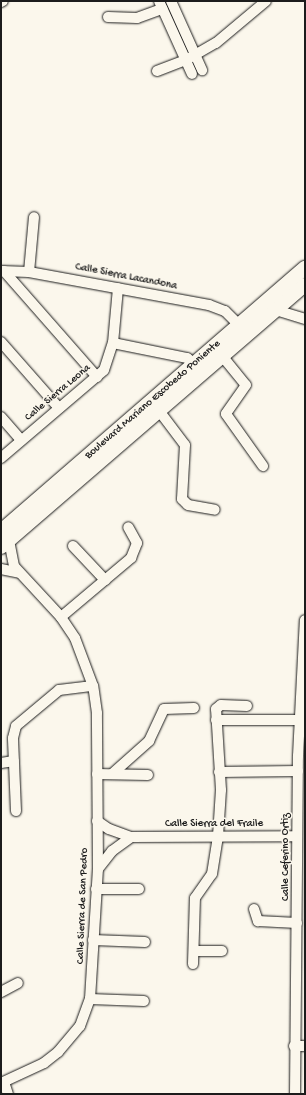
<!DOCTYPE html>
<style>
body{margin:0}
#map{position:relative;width:306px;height:1095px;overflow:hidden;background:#fbf7ec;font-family:"Gochi Hand",sans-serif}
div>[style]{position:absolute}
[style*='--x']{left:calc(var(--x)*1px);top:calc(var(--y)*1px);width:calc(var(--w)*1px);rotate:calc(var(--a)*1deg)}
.roads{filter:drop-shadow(0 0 1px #1c1c1c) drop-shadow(0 0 1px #1c1c1c)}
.street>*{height:10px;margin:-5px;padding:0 5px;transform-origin:5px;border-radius:5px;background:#fbf7ec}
.secondary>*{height:14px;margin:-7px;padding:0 7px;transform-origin:7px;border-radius:7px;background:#fbf7ec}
span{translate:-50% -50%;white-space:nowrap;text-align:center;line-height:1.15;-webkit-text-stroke:3px #fbf7ec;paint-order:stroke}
.street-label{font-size:11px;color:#1c1c1c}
.frame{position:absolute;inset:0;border:2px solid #1c1c1c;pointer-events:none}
</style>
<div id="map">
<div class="roads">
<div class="street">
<i style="--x:159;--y:1;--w:80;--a:65.7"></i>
<i style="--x:171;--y:1;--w:76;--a:65.8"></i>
<i style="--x:1;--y:2;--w:2;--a:-27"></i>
<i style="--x:108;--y:17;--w:29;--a:2"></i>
<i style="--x:137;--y:18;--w:27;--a:-20"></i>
<i style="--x:157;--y:71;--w:31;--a:-21"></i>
<i style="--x:186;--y:60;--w:34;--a:-30"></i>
<i style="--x:216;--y:43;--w:65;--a:-40"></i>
<i style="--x:1;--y:271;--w:28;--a:2"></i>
<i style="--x:29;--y:272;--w:183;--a:10.4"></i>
<i style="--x:209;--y:305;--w:17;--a:21"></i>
<i style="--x:225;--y:311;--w:20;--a:45"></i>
<i style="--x:4;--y:271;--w:141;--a:48.7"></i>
<i style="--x:29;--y:272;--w:55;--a:-84.8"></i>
<i style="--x:279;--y:311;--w:27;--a:17"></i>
<i style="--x:1;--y:342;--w:88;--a:48.7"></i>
<i style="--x:113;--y:343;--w:76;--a:11.5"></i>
<i style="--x:187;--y:358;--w:10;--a:37"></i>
<i style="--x:223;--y:357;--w:36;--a:51"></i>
<i style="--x:246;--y:385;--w:35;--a:125"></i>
<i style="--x:226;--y:414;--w:64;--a:54.6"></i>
<i style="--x:160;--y:412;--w:41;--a:52.9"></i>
<i style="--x:185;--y:445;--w:54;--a:93.2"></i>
<i style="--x:182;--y:499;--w:8;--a:45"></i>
<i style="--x:188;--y:505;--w:27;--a:10"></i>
<i style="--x:1;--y:417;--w:30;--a:49"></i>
<i style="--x:1;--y:458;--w:135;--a:-40.5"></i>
<i style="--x:104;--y:370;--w:28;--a:-72"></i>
<i style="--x:113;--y:343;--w:55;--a:-84.8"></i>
<i style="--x:73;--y:546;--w:47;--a:46.7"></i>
<i style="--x:1;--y:569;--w:19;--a:12"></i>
<i style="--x:61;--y:617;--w:92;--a:-40.1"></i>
<i style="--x:131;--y:558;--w:16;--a:-68"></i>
<i style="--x:137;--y:543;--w:18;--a:-119"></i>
<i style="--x:216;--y:720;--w:84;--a:0"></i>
<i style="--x:1;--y:763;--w:13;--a:-9"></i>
<i style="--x:219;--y:772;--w:79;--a:-0.7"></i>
<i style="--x:97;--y:774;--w:51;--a:1.1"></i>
<i style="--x:112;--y:774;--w:50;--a:-41.7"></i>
<i style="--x:149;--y:741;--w:35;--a:-65"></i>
<i style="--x:164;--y:709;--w:30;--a:-2"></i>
<i style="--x:16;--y:811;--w:73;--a:-92.4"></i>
<i style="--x:13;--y:738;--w:12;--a:-76"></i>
<i style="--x:16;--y:726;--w:56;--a:-39.9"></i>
<i style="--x:59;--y:690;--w:34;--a:-7"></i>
<i style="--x:97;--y:821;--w:14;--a:34"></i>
<i style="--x:109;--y:829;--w:23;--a:20"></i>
<i style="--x:131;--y:837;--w:166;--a:-0.3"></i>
<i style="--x:98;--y:869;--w:23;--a:-52"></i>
<i style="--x:112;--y:851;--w:24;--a:-36"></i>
<i style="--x:96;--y:889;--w:43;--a:0"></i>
<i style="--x:254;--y:909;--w:13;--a:72"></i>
<i style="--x:258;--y:921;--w:39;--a:3"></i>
<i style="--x:93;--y:940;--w:52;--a:2.2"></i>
<i style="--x:194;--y:951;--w:28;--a:0"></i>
<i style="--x:193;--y:964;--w:66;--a:-88.3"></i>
<i style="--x:195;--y:898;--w:29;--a:-55"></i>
<i style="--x:212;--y:874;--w:38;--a:-81"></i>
<i style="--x:218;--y:836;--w:46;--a:-86.3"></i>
<i style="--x:221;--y:790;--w:81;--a:-93.5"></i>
<i style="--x:216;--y:709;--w:6;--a:-39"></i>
<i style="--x:221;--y:705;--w:26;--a:2"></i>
<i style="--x:1;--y:992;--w:19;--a:-28"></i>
<i style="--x:90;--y:999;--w:54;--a:2.1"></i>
<i style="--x:294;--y:1046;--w:11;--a:0"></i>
<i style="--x:4;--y:1082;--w:13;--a:72"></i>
<i style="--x:1;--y:1083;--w:47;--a:-24.9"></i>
<i style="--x:44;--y:1063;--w:18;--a:-38"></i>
<i style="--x:58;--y:1052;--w:34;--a:-50"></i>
<i style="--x:80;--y:1026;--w:29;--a:-70"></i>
<i style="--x:90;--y:999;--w:130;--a:-86.5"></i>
<i style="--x:98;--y:869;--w:156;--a:-90.4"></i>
<i style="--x:97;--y:713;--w:27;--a:-98"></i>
<i style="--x:93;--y:686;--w:51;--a:-110.6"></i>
<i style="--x:75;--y:638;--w:25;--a:-124"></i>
<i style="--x:61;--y:617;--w:69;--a:-132.7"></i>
<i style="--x:14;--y:566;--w:26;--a:-101"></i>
<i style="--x:295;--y:1094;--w:338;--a:-89.5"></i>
<i style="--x:298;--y:756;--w:136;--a:-87.1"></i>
</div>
<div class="secondary">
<i style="--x:1;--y:531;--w:402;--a:-40.9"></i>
<i style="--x:1;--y:547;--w:401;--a:-40.8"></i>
</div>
</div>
<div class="street-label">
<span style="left:126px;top:277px;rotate:11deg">Calle Sierra Lacandona</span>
<span style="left:58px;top:393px;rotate:-40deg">Calle Sierra Leona</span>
<span style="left:153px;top:400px;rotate:-41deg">Boulevard Mariano Escobedo Poniente</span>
<span style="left:214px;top:824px">Calle Sierra del Fraile</span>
<span style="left:286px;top:857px;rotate:-90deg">Calle Ceferino Ortiz</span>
<span style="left:83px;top:906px;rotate:-88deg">Calle Sierra de San Pedro</span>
</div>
<div class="frame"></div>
</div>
